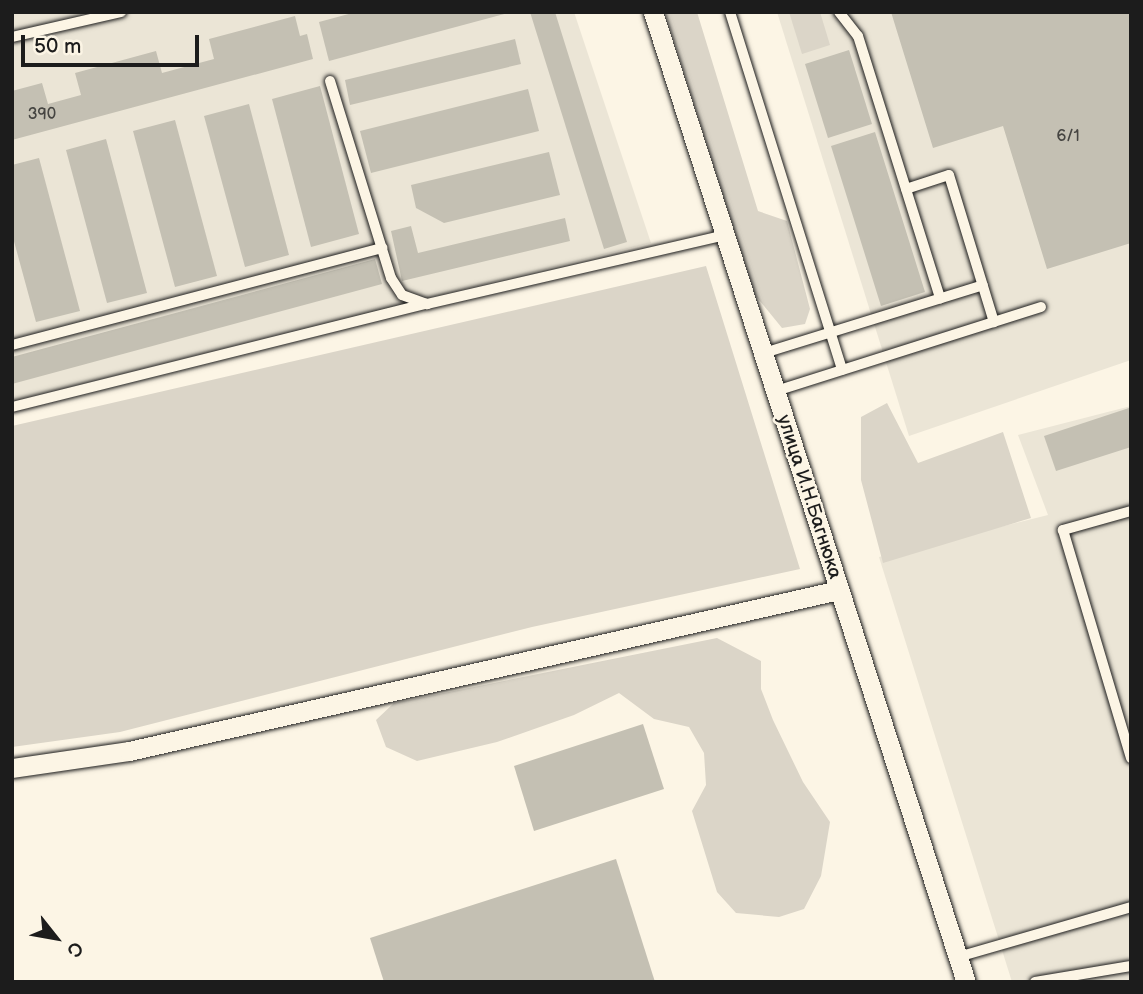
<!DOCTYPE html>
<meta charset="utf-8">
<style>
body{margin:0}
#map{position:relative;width:1143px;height:994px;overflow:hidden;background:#fcf5e5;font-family:"Balsamiq Sans",sans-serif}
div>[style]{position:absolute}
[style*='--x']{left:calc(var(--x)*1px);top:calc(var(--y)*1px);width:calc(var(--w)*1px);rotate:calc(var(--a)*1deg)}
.built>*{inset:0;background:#ebe5d6}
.green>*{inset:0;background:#dbd5c8}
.building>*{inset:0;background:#c4c0b3}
.roads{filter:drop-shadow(0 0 2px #1c1c1c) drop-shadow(0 0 2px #1c1c1c)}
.service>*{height:10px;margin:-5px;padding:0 5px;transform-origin:5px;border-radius:5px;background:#fcf5e5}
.minor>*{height:19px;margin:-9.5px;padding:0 9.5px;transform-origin:9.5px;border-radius:9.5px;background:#fcf5e5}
span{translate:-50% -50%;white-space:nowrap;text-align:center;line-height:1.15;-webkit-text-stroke:5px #fcf5e5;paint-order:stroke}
.number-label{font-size:16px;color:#464542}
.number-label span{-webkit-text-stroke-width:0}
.street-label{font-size:19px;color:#1c1c1c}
.frame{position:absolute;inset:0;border:14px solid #1c1c1c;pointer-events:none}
.north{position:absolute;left:21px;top:903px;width:70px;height:70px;-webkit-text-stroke:5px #fcf5e5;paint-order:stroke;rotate:121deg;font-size:19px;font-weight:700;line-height:28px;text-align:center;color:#1c1c1c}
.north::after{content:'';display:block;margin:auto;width:24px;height:32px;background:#1c1c1c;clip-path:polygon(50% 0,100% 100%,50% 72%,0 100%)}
.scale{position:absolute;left:21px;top:35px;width:178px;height:32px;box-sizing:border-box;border:4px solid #1c1c1c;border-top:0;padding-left:9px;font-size:21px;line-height:24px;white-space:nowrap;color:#1c1c1c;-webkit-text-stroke:5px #fcf5e5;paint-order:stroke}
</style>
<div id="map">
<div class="built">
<i style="clip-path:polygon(12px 12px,574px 12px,651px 243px,12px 401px)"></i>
<i style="clip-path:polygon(777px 12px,1131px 12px,1131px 360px,909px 436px)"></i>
<i style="clip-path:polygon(1131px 406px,1131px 982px,1012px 982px,879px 557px,1048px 515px,1018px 435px)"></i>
</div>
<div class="green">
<i style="clip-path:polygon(665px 12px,697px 12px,758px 211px,787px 221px,810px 309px,805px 324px,782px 328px,755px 295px)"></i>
<i style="clip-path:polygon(789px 12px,820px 12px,830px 45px,802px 54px)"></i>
<i style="clip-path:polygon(706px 266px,800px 569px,532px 627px,120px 732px,12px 747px,12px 426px)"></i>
<i style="clip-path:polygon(887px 403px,918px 463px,1003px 432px,1031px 518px,883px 563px,861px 480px,861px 417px)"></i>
<i style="clip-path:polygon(717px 638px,761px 661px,761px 689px,773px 720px,803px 782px,830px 822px,821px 876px,804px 909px,779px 917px,736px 913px,717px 892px,692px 811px,706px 785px,704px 753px,689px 727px,654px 719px,619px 693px,574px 715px,497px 742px,417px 761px,386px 747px,376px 720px,394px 703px)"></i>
</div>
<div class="building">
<i style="clip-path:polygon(356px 12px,507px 12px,508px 13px,329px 61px,319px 22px)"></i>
<i style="clip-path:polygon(530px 12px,555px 12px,627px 242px,604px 249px)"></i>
<i style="clip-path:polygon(891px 12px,1131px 12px,1131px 243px,1047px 269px,1003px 126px,933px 148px)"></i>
<i style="clip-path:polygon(295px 16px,300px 36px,307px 34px,313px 59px,12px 140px,12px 91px,42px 83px,48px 104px,81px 95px,75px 73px,156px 51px,162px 73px,214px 59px,209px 39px)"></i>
<i style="clip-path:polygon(515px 39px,521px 64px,350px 105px,345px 80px)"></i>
<i style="clip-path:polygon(849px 50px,872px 124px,828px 138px,805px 64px)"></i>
<i style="clip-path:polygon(320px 86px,359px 234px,311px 247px,272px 99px)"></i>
<i style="clip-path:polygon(528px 89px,539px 131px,371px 173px,360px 131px)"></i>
<i style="clip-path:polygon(249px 104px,289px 255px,245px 267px,204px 116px)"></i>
<i style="clip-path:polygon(175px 120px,217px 276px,175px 287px,133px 131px)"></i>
<i style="clip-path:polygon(875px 132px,925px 292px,881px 306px,831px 146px)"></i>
<i style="clip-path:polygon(106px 139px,147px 293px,107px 303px,66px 150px)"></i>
<i style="clip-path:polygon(549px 152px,560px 195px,444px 223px,416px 208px,411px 185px)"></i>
<i style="clip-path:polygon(39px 158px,80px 311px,36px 322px,12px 234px,12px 165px)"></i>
<i style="clip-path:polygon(565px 218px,570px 241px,402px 281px,391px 231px,411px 226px,418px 253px)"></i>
<i style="clip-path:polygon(375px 259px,382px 284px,12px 384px,12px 357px)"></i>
<i style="clip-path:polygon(1129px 408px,1131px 447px,1056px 471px,1044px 436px)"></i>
<i style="clip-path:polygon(643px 724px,664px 789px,534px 831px,514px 766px)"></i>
<i style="clip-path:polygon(616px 859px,655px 982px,384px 982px,370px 938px)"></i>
</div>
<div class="roads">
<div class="service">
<i style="--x:730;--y:12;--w:375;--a:72.6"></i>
<i style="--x:839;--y:12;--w:31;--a:52"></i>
<i style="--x:858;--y:36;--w:275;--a:72.6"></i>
<i style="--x:12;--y:37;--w:112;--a:-12.9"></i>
<i style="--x:330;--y:81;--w:206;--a:72.8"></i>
<i style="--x:391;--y:278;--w:20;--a:57"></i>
<i style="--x:402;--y:295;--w:27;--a:20"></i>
<i style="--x:427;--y:304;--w:303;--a:-13"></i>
<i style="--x:906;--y:189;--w:45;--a:-18"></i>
<i style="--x:949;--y:175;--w:154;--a:73"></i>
<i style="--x:12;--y:345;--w:383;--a:-14.7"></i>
<i style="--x:764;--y:353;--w:229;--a:-17.2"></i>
<i style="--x:776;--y:391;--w:278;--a:-17.6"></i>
<i style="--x:12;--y:407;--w:427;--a:-14"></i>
<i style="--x:1131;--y:511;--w:71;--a:164.4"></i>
<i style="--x:1063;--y:530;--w:238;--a:73.4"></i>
<i style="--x:958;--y:957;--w:180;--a:-16.1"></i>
<i style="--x:1035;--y:982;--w:97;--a:-9.5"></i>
</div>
<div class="minor">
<i style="--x:653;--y:12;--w:1019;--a:72.12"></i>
<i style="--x:12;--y:768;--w:118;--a:-8.3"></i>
<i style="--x:129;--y:751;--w:728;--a:-12.78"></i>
</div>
</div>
<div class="number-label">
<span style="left:42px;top:115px">390</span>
<span style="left:1068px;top:137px">6/1</span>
</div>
<div class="street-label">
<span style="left:809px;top:497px;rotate:72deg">улица И.Н.Багнюка</span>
</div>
<div class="frame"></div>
<div class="north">С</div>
<div class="scale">50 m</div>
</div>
